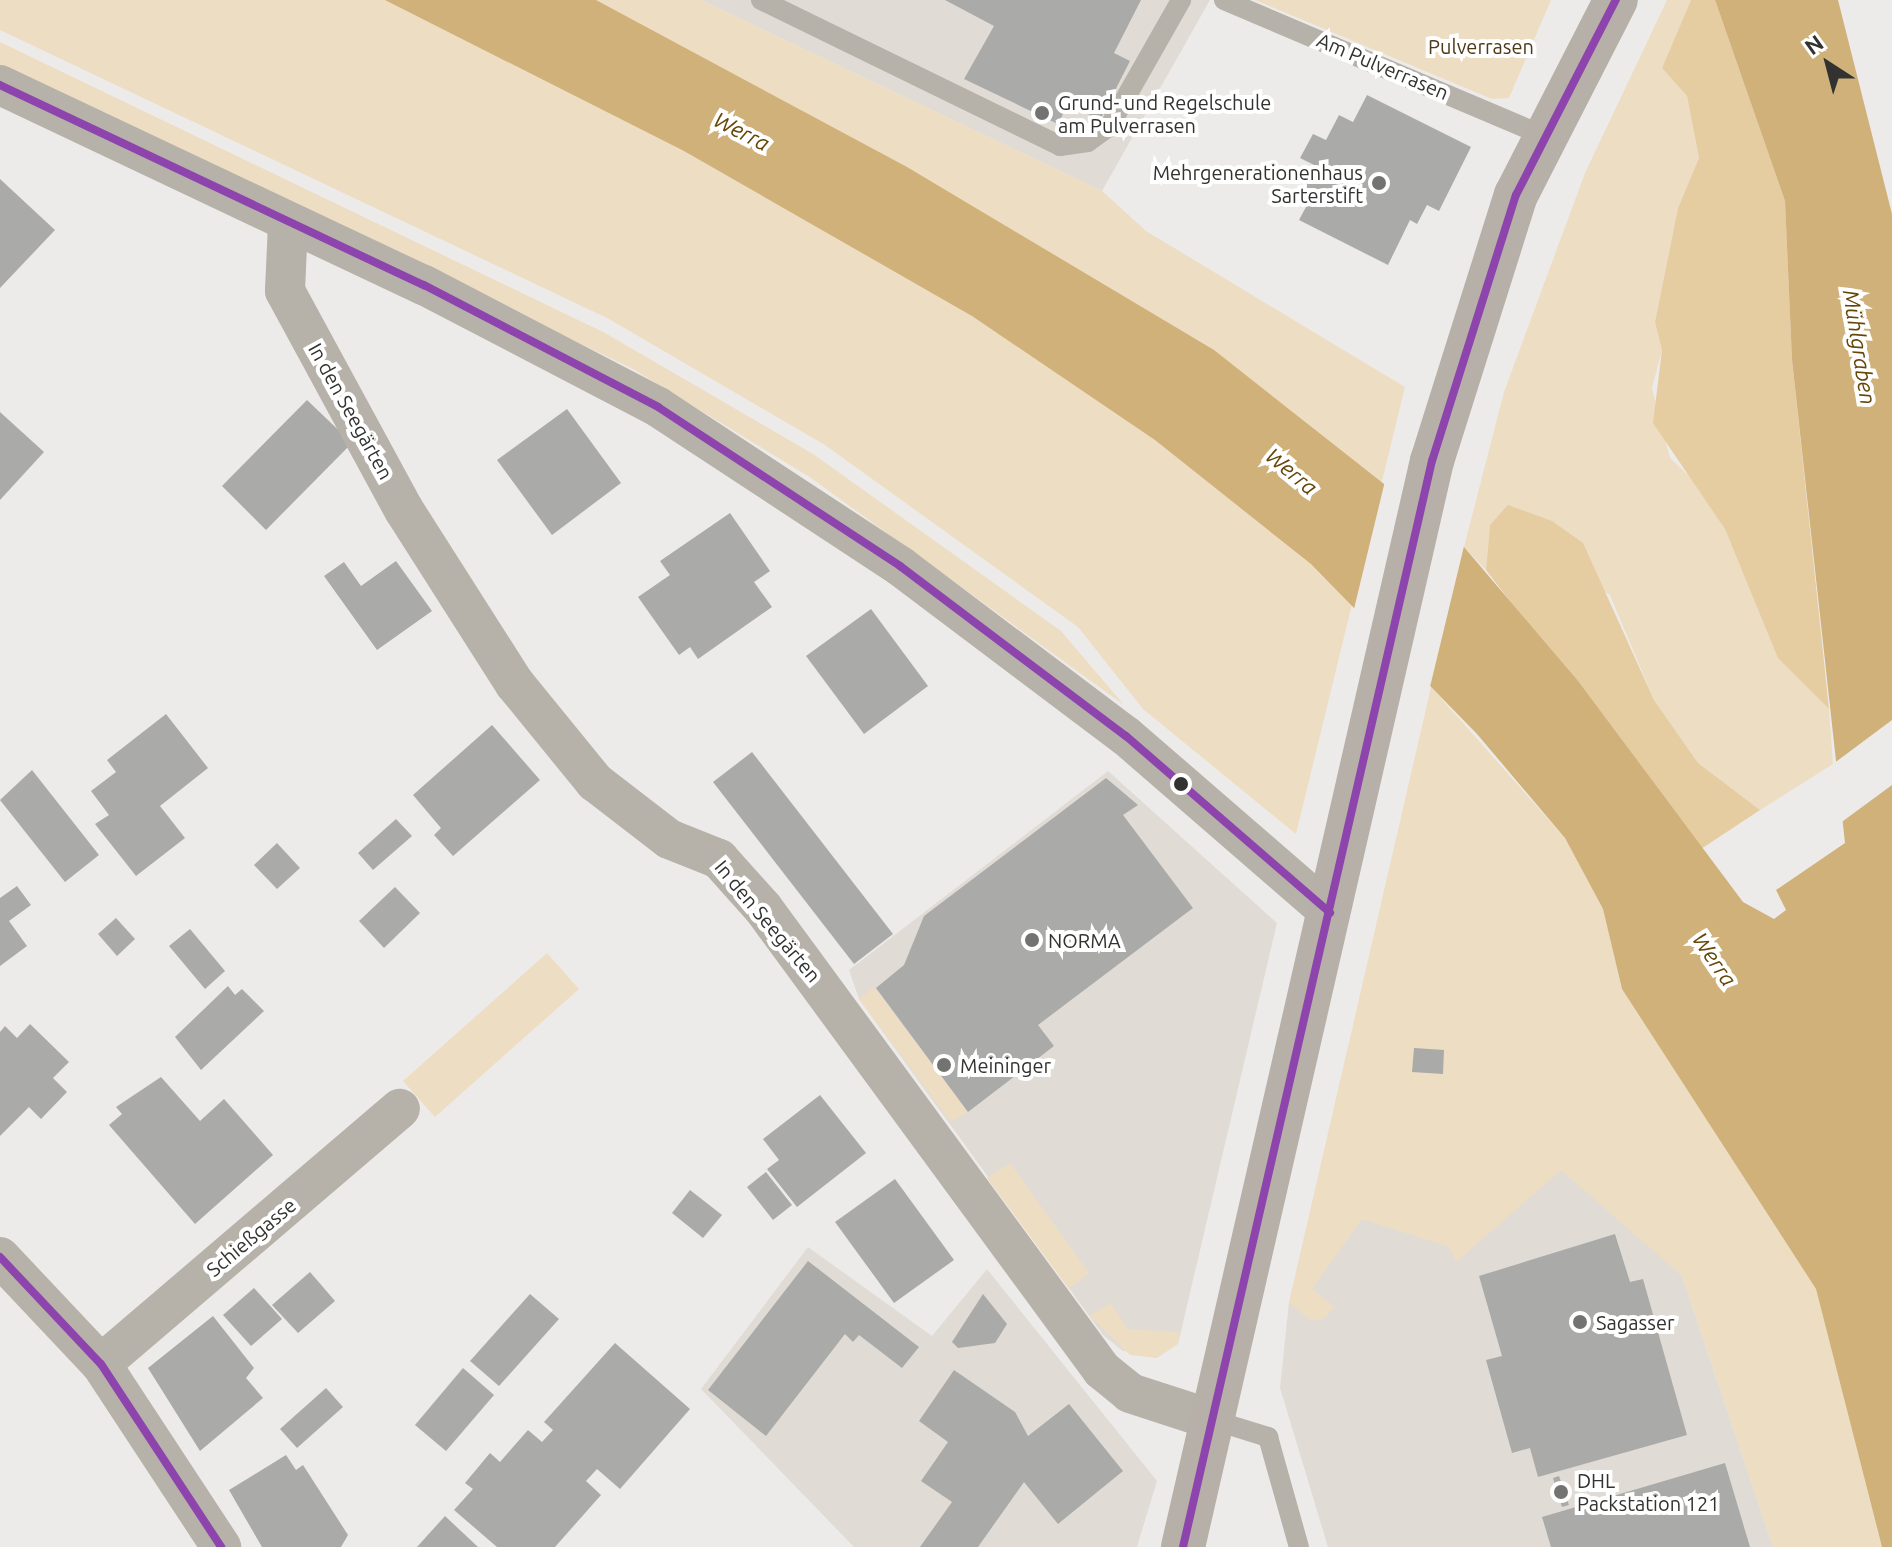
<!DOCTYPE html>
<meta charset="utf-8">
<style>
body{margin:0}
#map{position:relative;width:1892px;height:1547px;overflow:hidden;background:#edebe9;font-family:Ubuntu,sans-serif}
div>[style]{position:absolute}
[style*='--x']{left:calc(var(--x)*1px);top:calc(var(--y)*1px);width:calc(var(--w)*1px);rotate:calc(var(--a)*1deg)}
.built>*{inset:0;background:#e0dcd5}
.green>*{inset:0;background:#edddc2}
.forest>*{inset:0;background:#e5cca1}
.water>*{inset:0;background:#d0b17a}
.pier>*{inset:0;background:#edebe9}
.building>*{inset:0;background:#aaaaa8}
.service>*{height:20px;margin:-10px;padding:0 10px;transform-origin:10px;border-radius:10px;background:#b6b1a9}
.minor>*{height:40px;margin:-20px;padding:0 20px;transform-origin:20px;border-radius:20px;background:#b6b1a9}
.secondary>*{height:44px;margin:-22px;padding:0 22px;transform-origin:22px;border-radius:22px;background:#b6b0a8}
.bus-1>*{height:8px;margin:-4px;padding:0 4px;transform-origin:4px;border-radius:4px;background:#8e44ad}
.dots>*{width:22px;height:22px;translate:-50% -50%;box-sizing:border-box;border:4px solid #fff;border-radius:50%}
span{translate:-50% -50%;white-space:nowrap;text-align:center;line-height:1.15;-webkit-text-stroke:8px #fff;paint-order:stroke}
.park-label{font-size:20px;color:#4c3918}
.street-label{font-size:20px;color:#323230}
.poi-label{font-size:20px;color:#323230}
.left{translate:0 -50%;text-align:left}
.right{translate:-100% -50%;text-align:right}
.water-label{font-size:22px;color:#644707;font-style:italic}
.north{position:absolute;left:1788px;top:24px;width:80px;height:80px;-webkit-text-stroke:6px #fff;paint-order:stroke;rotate:324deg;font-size:22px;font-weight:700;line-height:32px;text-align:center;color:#323230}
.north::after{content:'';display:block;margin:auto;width:28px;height:36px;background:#323230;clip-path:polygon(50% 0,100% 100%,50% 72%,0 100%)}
</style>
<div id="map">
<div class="built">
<i style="clip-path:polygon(701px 0,1210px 0,1102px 191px)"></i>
<i style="clip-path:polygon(1108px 771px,1277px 923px,1178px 1344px,1123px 1351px,1103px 1335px,859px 999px,849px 970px)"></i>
<i style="clip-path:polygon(1461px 1034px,1682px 1276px,1773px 1547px,1328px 1547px,1280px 1388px,1289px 1302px)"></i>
<i style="clip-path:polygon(808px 1247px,932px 1336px,987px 1269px,1157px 1481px,1137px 1547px,854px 1547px,701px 1389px)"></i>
</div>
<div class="green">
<i style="clip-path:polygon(0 0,701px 0,1102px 191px,1146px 231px,1405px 387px,1296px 834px,1143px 709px,1078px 627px,825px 445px,609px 319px,0 30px)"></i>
<i style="clip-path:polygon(1255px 0,1551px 0,1509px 98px,1492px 99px)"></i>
<i style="clip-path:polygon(1667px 0,1691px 0,1662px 68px,1687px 96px,1699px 158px,1678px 208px,1655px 322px,1662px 350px,1652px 388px,1670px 458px,1703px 489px,1725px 529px,1779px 658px,1829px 709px,1833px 764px,1760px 810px,1698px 763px,1654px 700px,1610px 595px,1490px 525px,1486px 570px,1464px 547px,1504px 392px,1585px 173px)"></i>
<i style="clip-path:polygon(0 42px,605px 333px,813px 454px,1061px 631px,1124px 705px,811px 478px,633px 369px,0 65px)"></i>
<i style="clip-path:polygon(1431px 687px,1565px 838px,1603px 909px,1622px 989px,1816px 1289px,1882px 1547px,1773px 1547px,1682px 1276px,1561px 1170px,1456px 1262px,1449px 1247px,1362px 1219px,1312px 1289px,1335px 1307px,1322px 1320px,1309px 1319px,1289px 1302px)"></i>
<i style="clip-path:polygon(547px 953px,579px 989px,435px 1117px,403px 1081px)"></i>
<i style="clip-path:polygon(874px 987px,968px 1112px,951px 1122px,859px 999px)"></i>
<i style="clip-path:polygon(1010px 1163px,1089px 1273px,1069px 1289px,987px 1178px)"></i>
<i style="clip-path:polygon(1110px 1303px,1128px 1329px,1179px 1332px,1178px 1344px,1157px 1358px,1130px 1355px,1090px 1316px)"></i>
</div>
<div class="forest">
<i style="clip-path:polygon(1691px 0,1715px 0,1785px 201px,1792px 360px,1829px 709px,1778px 658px,1725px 529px,1653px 423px,1662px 350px,1655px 322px,1678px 208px,1699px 158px,1687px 96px,1662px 68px)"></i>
<i style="clip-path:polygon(1508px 505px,1552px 521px,1583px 543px,1654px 700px,1698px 763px,1760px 810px,1701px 849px,1486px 570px,1490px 525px)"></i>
</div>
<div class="water">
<i style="clip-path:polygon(385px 0,596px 0,907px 167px,1214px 350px,1464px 547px,1578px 681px,1743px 902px,1774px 919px,1786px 910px,1776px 890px,1845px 843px,1792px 360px,1785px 201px,1715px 0,1838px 0,1892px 214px,1892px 1547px,1882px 1547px,1816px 1289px,1622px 989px,1603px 909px,1565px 838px,1477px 734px,1311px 564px,1155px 440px,972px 316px,684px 151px)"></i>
</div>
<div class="pier">
<i style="clip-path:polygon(1386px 477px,1465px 542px,1429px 691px,1353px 613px)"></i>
<i style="clip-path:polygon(1892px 720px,1892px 785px,1839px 824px,1833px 764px)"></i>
</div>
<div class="building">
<i style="clip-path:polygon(945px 0,1141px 0,1114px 53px,1130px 61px,1100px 120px,1068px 104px,1058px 124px,964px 79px,994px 26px)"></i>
<i style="clip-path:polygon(1367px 95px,1471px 147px,1439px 211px,1427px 205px,1417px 224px,1410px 220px,1388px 265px,1299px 220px,1307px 205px,1297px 200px,1314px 165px,1300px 158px,1313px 134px,1326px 140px,1339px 115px,1353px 122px)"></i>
<i style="clip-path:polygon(0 179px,55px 230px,0 288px)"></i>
<i style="clip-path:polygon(307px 400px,352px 443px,266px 530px,222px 486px)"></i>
<i style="clip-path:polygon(567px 409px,621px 483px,552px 535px,497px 460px)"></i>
<i style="clip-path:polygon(0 412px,44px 452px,0 500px)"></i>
<i style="clip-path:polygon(730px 513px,770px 571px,754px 582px,772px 607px,698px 659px,690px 647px,679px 655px,638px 597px,670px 575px,660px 561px)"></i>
<i style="clip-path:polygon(396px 561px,432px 611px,377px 650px,324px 576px,344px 562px,361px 586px)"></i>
<i style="clip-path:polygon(871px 609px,928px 686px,864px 734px,806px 656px)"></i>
<i style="clip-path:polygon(166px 714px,208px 768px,160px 806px,185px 838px,136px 876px,95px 824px,109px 815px,91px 791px,116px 772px,107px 760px)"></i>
<i style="clip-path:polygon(492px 725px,540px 780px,453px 856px,434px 835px,441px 828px,413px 795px)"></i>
<i style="clip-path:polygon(752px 752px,893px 934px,854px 964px,713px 782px)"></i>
<i style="clip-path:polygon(32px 770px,99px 855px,65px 882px,0 800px)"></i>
<i style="clip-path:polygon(1106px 778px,1138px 805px,1123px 815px,1193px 908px,1038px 1025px,1054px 1046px,968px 1112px,876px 988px,904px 965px,924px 916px)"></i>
<i style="clip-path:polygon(396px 819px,412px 836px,373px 870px,358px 853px)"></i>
<i style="clip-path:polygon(277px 843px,300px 868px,277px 889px,254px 865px)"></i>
<i style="clip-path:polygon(17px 886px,31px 905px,9px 921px,27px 946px,0 966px,0 898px)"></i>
<i style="clip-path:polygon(395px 887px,420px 913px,384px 948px,359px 921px)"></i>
<i style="clip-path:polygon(116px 918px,135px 939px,117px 956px,98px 934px)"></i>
<i style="clip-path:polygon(190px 929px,225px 971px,205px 989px,169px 946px)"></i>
<i style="clip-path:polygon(228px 986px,235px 995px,242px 989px,264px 1011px,201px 1070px,175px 1037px)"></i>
<i style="clip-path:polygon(30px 1024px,69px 1062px,53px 1078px,67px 1092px,41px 1119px,29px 1107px,0 1136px,0 1032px,5px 1026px,17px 1038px)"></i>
<i style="clip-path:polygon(1414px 1048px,1444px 1050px,1443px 1074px,1412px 1072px)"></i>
<i style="clip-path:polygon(161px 1077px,200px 1121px,224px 1099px,273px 1155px,195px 1224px,109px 1125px,122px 1114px,116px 1107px)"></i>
<i style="clip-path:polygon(820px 1095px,866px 1153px,797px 1207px,767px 1169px,779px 1160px,763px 1139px)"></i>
<i style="clip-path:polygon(766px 1172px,792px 1205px,773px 1220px,747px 1187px)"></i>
<i style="clip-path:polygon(895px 1179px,954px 1260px,894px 1303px,835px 1222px)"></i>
<i style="clip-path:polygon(690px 1190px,722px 1215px,703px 1238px,672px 1213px)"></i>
<i style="clip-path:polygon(1615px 1234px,1630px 1282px,1643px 1279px,1687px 1435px,1538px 1477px,1530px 1448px,1512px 1453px,1486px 1360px,1502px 1356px,1479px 1276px)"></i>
<i style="clip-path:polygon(808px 1261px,919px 1347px,902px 1368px,859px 1335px,853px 1342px,845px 1334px,766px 1436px,708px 1390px)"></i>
<i style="clip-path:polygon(310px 1272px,335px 1301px,298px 1333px,272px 1305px)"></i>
<i style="clip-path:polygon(254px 1288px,282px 1319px,251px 1346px,223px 1315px)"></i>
<i style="clip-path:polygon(530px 1294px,559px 1319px,499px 1386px,470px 1361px)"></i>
<i style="clip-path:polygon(983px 1294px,1007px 1324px,995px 1343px,958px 1348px,952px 1342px)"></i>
<i style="clip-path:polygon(213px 1316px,254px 1368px,246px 1378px,263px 1398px,200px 1451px,148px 1368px)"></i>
<i style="clip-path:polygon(615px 1343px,690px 1409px,620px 1489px,597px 1469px,586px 1481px,601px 1495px,555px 1547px,497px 1547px,454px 1510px,473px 1489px,465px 1483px,490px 1453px,500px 1462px,528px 1430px,542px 1442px,553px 1430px,544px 1422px)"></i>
<i style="clip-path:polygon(463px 1368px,494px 1395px,446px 1451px,415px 1425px)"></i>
<i style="clip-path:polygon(954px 1370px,1015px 1412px,1028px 1436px,1069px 1404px,1123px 1471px,1058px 1524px,1024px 1482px,978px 1547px,920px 1547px,952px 1502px,921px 1481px,948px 1442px,919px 1421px)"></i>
<i style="clip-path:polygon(326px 1388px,343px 1407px,297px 1448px,280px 1429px)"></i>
<i style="clip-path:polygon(286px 1455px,296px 1470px,303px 1465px,348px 1535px,341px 1547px,262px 1547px,229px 1490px)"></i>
<i style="clip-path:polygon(1725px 1463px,1750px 1547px,1551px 1547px,1542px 1517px)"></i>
<i style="clip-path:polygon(1559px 1476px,1569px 1505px,1562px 1507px,1553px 1478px)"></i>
<i style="clip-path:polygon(445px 1516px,478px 1547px,417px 1547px)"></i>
</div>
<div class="service">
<i style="--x:761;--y:0;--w:333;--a:26"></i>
<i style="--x:1060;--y:146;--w:28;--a:-8"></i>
<i style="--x:1088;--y:142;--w:26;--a:-36"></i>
<i style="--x:1109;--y:127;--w:146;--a:-60.4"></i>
<i style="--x:1224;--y:0;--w:345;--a:23"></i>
<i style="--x:1213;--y:1420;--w:58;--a:17.2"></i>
<i style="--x:1268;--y:1437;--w:114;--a:74.3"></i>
</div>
<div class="minor">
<i style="--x:0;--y:85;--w:469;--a:25.3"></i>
<i style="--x:424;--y:285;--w:264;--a:27.5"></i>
<i style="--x:658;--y:407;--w:290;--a:33.3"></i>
<i style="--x:900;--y:566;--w:283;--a:37"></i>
<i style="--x:1126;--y:736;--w:270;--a:40.9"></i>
<i style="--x:288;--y:224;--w:67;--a:92.6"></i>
<i style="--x:285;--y:291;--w:249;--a:61.5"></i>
<i style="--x:404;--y:510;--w:206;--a:57.5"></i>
<i style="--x:515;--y:684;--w:127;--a:50.8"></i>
<i style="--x:595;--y:782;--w:93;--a:37.6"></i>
<i style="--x:669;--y:839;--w:54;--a:21.8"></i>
<i style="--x:719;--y:859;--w:66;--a:48.1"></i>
<i style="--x:763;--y:908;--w:573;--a:53.73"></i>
<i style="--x:1102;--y:1370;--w:36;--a:39"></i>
<i style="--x:1130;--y:1393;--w:87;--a:18"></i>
<i style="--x:0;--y:1257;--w:147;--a:46.7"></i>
<i style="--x:101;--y:1364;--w:219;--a:56.7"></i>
<i style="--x:101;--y:1364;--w:393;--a:-40.5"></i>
</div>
<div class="secondary">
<i style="--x:1183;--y:1547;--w:1114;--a:-77.09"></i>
<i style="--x:1432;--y:461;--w:279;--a:-72.5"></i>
<i style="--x:1516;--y:195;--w:219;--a:-62.9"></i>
</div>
<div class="bus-1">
<i style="--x:0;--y:85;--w:469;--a:25.3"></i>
<i style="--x:424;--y:285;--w:264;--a:27.5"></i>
<i style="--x:658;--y:407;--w:290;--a:33.3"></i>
<i style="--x:900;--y:566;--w:283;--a:37"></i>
<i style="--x:1126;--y:736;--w:270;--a:40.9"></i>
<i style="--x:0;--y:1257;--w:147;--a:46.7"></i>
<i style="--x:101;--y:1364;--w:219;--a:56.7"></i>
<i style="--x:1183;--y:1547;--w:1114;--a:-77.09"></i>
<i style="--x:1432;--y:461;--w:279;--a:-72.5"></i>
<i style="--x:1516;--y:195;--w:219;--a:-62.9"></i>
</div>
<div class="dots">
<i style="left:1042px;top:113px;background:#737371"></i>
<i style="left:1379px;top:183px;background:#737371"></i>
<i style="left:1181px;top:784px;background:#323230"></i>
<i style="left:1032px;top:940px;background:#737371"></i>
<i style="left:944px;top:1065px;background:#737371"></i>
<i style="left:1580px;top:1322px;background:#737371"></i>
<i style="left:1561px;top:1492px;background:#737371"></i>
</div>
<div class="park-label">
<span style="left:1481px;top:46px">Pulverrasen</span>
</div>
<div class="street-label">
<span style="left:1383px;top:66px;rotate:23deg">Am Pulverrasen</span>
<span style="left:351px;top:411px;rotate:61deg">In den Seegärten</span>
<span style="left:768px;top:921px;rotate:50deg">In den Seegärten</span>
<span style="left:251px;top:1237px;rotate:-40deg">Schießgasse</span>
</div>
<div class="poi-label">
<span class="left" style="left:1058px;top:114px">Grund- und Regelschule<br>am Pulverrasen</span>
<span class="right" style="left:1363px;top:184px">Mehrgenerationenhaus<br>Sarterstift</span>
<span class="left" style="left:1048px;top:940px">NORMA</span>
<span class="left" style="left:960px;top:1065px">Meininger</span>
<span class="left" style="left:1596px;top:1322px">Sagasser</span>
<span class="left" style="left:1577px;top:1492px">DHL<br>Packstation 121</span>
</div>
<div class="water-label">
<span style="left:742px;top:131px;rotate:27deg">Werra</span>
<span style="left:1860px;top:347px;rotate:81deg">Mühlgraben</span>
<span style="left:1292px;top:471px;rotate:40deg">Werra</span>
<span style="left:1715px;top:959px;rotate:56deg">Werra</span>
</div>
<div class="north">N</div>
</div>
